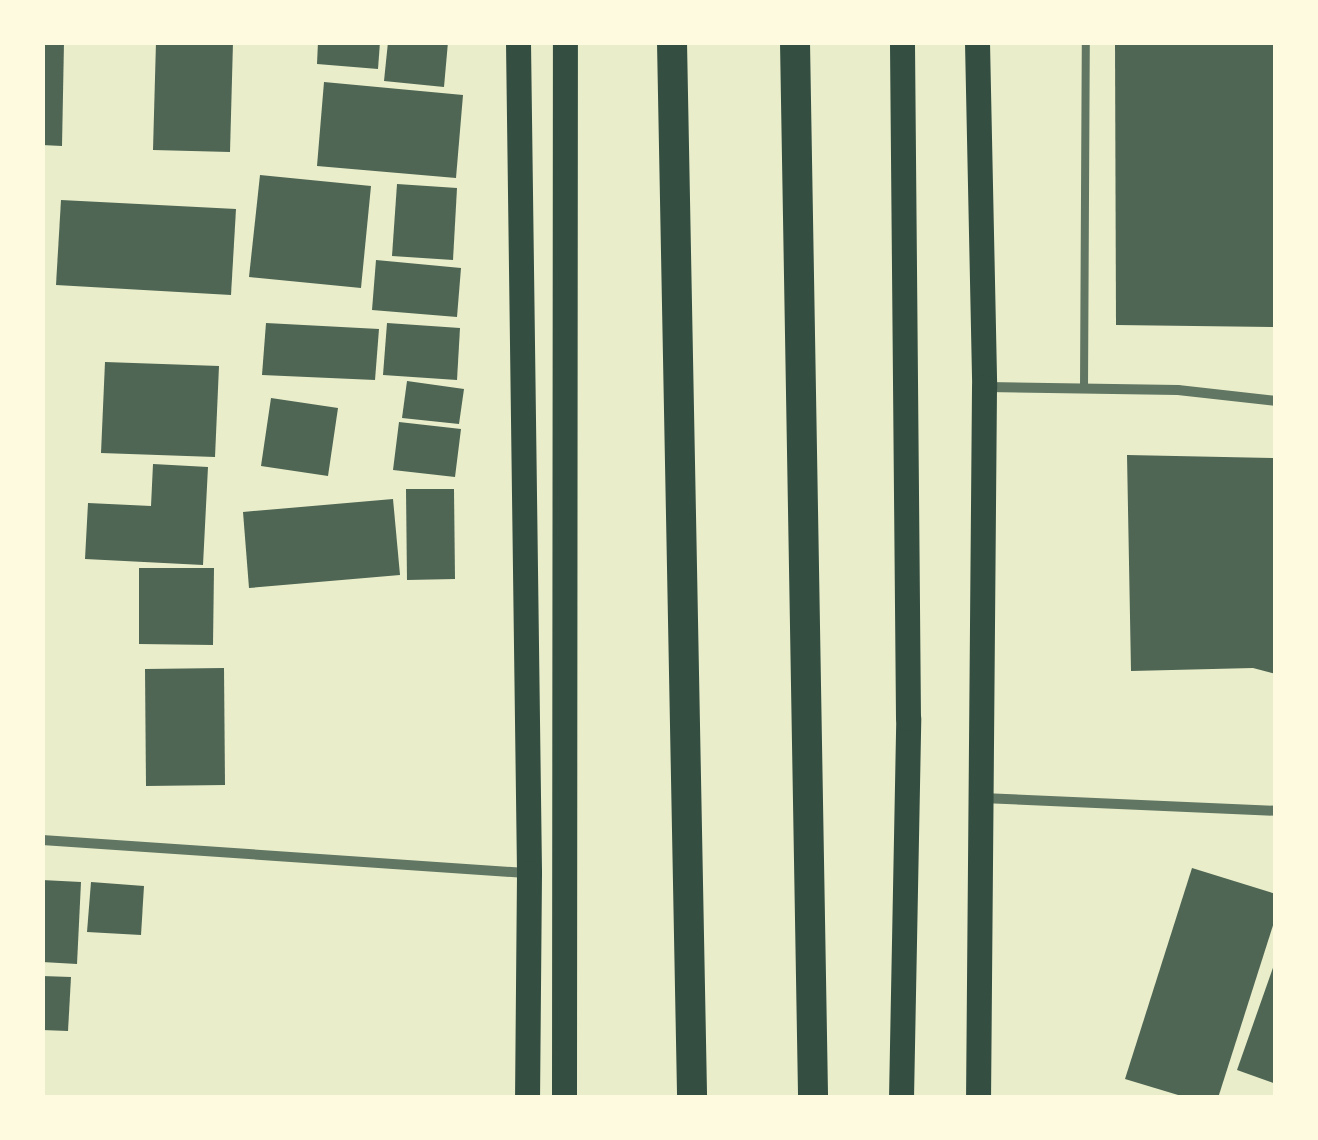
<!DOCTYPE html>
<style>
body{margin:0}
#map{position:relative;width:1318px;height:1140px;overflow:hidden;background:#e9edc9;font-family:Helvetica,sans-serif}
div>[style]{position:absolute}
[style*='--x']{left:calc(var(--x)*1px);top:calc(var(--y)*1px);width:calc(var(--w)*1px);rotate:calc(var(--a)*1deg)}
.building>*{inset:0;background:#4f6655}
.service>*{height:8px;margin:-4px;padding:0 4px;transform-origin:4px;border-radius:4px;background:#617663}
.minor>*{height:10px;margin:-5px;padding:0 5px;transform-origin:5px;border-radius:5px;background:#617663}
.primary>*{height:25px;margin:-12.5px;padding:0 12.5px;transform-origin:12.5px;border-radius:12.5px;background:#344e41}
.motorway>*{height:30px;margin:-15px;padding:0 15px;transform-origin:15px;border-radius:15px;background:#344e41}
span{translate:-50% -50%;white-space:nowrap;text-align:center;line-height:1.15;-webkit-text-stroke:8px #fefae0;paint-order:stroke}
.frame{position:absolute;inset:0;border:45px solid #fefae0;pointer-events:none}
</style>
<div id="map">
<div class="building">
<i style="clip-path:polygon(42px 42px,64px 42px,62px 146px,42px 145px)"></i>
<i style="clip-path:polygon(156px 42px,233px 42px,230px 152px,153px 150px)"></i>
<i style="clip-path:polygon(318px 42px,380px 42px,378px 69px,317px 64px)"></i>
<i style="clip-path:polygon(388px 42px,448px 42px,444px 87px,384px 81px)"></i>
<i style="clip-path:polygon(1115px 42px,1276px 42px,1276px 327px,1116px 325px)"></i>
<i style="clip-path:polygon(324px 82px,463px 95px,456px 178px,317px 166px)"></i>
<i style="clip-path:polygon(260px 175px,371px 186px,361px 288px,249px 277px)"></i>
<i style="clip-path:polygon(397px 184px,457px 188px,453px 260px,392px 256px)"></i>
<i style="clip-path:polygon(61px 200px,236px 209px,231px 295px,56px 285px)"></i>
<i style="clip-path:polygon(376px 260px,461px 268px,457px 317px,372px 310px)"></i>
<i style="clip-path:polygon(266px 323px,379px 329px,375px 380px,262px 375px)"></i>
<i style="clip-path:polygon(387px 323px,460px 328px,457px 380px,383px 375px)"></i>
<i style="clip-path:polygon(105px 362px,219px 366px,215px 457px,101px 453px)"></i>
<i style="clip-path:polygon(407px 381px,464px 389px,459px 424px,402px 418px)"></i>
<i style="clip-path:polygon(271px 398px,338px 408px,328px 476px,261px 466px)"></i>
<i style="clip-path:polygon(399px 422px,461px 429px,455px 477px,393px 470px)"></i>
<i style="clip-path:polygon(1127px 455px,1276px 458px,1276px 674px,1253px 668px,1131px 671px)"></i>
<i style="clip-path:polygon(153px 464px,208px 467px,203px 565px,85px 559px,88px 503px,151px 506px)"></i>
<i style="clip-path:polygon(406px 489px,454px 489px,455px 579px,407px 580px)"></i>
<i style="clip-path:polygon(393px 499px,400px 575px,249px 588px,243px 512px)"></i>
<i style="clip-path:polygon(139px 568px,214px 568px,213px 645px,139px 644px)"></i>
<i style="clip-path:polygon(224px 668px,225px 785px,146px 786px,145px 669px)"></i>
<i style="clip-path:polygon(1192px 868px,1276px 894px,1276px 916px,1218px 1098px,1188px 1098px,1125px 1079px)"></i>
<i style="clip-path:polygon(42px 880px,81px 882px,77px 964px,42px 962px)"></i>
<i style="clip-path:polygon(91px 882px,144px 886px,141px 935px,87px 932px)"></i>
<i style="clip-path:polygon(1275px 962px,1276px 962px,1276px 1084px,1237px 1070px)"></i>
<i style="clip-path:polygon(42px 976px,71px 977px,68px 1031px,42px 1030px)"></i>
</div>
<div class="service">
<i style="--x:1084;--y:388;--w:346;--a:-89.7"></i>
</div>
<div class="minor">
<i style="--x:987;--y:387;--w:191;--a:0.9"></i>
<i style="--x:1178;--y:390;--w:99;--a:6.4"></i>
<i style="--x:982;--y:798;--w:294;--a:2.5"></i>
<i style="--x:42;--y:840;--w:488;--a:3.9"></i>
</div>
<div class="primary">
<i style="--x:518;--y:42;--w:831;--a:89.24"></i>
<i style="--x:529;--y:873;--w:225;--a:90.5"></i>
<i style="--x:977;--y:42;--w:345;--a:88.8"></i>
<i style="--x:984;--y:387;--w:711;--a:90.48"></i>
<i style="--x:564;--y:1098;--w:1056;--a:-89.95"></i>
<i style="--x:901;--y:1098;--w:380;--a:-88.9"></i>
<i style="--x:908;--y:718;--w:676;--a:-90.51"></i>
</div>
<div class="motorway">
<i style="--x:672;--y:42;--w:1056;--a:88.91"></i>
<i style="--x:795;--y:42;--w:1056;--a:89.02"></i>
</div>
<div class="frame"></div>
</div>
